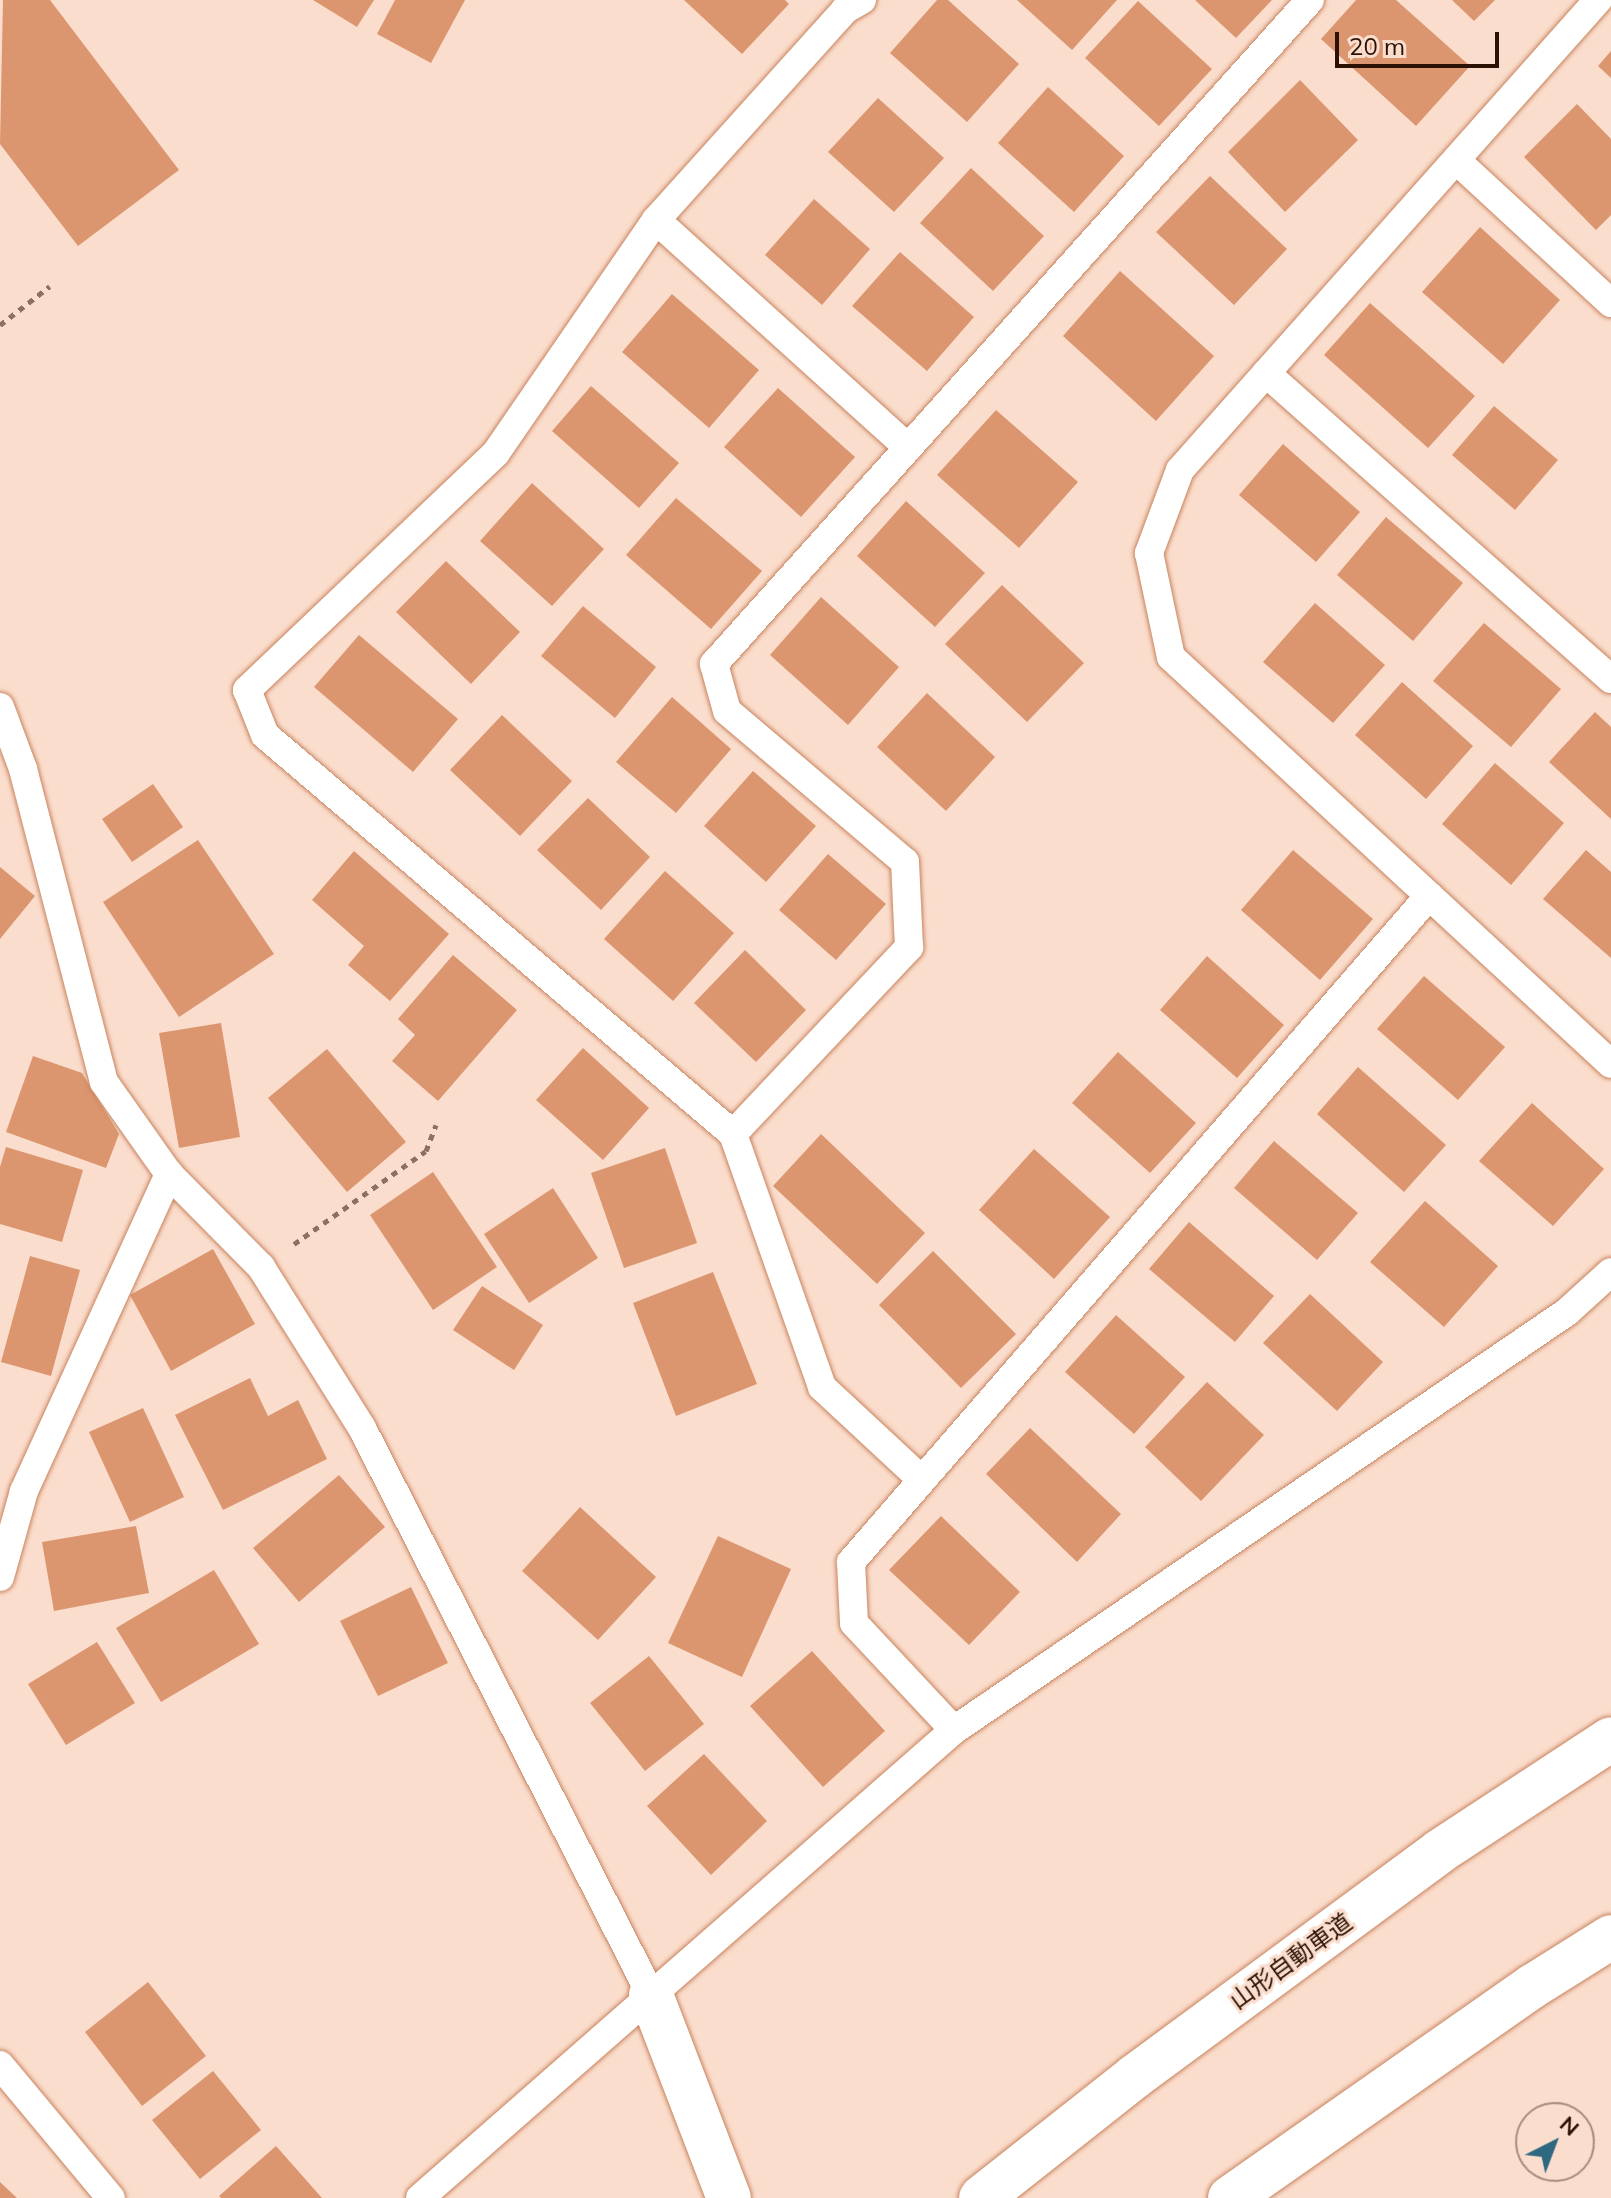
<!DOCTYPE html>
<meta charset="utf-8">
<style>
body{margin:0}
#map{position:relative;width:1611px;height:2198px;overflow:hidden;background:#fbddcd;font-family:Mulish,"Noto Sans JP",sans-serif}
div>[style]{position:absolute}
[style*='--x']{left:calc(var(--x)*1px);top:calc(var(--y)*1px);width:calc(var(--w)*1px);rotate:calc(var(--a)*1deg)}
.building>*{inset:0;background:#db9670}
.path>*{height:5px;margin-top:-2.5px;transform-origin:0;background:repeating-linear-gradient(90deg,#8c7061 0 6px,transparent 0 12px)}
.roads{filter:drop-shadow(0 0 2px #c8845e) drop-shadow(0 0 2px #c8845e)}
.service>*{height:28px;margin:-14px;padding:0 14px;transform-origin:14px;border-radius:14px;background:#fff}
.minor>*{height:44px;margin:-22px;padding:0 22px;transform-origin:22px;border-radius:22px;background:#fff}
.motorway>*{height:44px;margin:-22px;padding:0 22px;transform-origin:22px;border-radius:22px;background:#fff}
span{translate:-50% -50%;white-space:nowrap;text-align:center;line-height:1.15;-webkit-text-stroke:6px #fbddcd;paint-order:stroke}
.street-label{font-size:24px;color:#2c1204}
.north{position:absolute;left:1515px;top:2102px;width:80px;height:80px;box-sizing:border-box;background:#fbddcd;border:2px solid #a88c7d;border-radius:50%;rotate:42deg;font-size:22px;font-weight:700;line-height:32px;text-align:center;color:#2c1204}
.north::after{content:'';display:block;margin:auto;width:28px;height:36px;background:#2e6881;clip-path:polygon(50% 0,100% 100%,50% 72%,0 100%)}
.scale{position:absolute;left:1335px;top:32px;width:164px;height:36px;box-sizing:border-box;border:4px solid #2c1204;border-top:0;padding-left:10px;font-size:24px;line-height:28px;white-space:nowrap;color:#2c1204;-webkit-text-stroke:6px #fbddcd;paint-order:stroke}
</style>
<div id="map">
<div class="building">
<i style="clip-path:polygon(3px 0,50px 0,179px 170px,78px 246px,0 144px)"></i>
<i style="clip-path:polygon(313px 0,374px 0,357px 27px)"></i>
<i style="clip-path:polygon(395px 0,465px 0,431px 63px,377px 34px)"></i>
<i style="clip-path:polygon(684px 0,785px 0,789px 4px,742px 54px)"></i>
<i style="clip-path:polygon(937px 0,948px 0,1019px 64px,967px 122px,890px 53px)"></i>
<i style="clip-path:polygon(1017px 0,1117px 0,1072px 50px)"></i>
<i style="clip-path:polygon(1195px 0,1272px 0,1236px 38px)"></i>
<i style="clip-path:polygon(1356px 0,1396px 0,1470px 66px,1416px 126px,1321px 39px)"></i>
<i style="clip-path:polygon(1452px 0,1495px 0,1474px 21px)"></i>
<i style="clip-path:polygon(1138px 1px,1212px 69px,1159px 126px,1085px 58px)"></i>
<i style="clip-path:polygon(1611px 51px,1611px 78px,1598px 66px)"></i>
<i style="clip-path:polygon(1300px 80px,1358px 140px,1285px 212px,1228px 152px)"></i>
<i style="clip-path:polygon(1048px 87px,1124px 156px,1074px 212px,998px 143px)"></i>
<i style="clip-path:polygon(878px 98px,944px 158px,894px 212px,828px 152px)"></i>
<i style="clip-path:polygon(1577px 104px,1611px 139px,1611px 215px,1596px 230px,1524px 157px)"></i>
<i style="clip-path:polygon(971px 168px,1044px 236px,993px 291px,920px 223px)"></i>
<i style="clip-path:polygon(1210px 176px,1287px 249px,1234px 305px,1156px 232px)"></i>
<i style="clip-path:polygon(814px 199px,870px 249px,822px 305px,765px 255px)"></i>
<i style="clip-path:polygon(1480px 227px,1560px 300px,1503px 364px,1422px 292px)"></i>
<i style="clip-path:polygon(900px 252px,974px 317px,927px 371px,852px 306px)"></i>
<i style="clip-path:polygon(1120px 271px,1214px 356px,1156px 421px,1063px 336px)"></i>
<i style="clip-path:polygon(672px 294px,759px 370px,709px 428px,622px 352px)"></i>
<i style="clip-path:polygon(1370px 303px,1475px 396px,1428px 448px,1324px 355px)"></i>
<i style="clip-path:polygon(591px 386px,679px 463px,639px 508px,552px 431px)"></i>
<i style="clip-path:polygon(778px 388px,855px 457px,801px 517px,724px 447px)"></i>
<i style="clip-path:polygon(1494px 406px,1558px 460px,1515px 510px,1452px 455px)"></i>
<i style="clip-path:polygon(996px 410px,1078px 482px,1019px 548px,937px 475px)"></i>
<i style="clip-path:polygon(1283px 444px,1360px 512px,1316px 562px,1239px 495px)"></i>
<i style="clip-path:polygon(532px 483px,604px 549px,552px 606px,480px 541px)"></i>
<i style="clip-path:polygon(676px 498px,762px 571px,711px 629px,626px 555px)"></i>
<i style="clip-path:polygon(906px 501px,985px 573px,935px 627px,857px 556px)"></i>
<i style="clip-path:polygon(1386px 517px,1463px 583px,1413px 641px,1337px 575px)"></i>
<i style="clip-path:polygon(446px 561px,520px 632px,471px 684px,396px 612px)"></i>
<i style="clip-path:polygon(1002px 585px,1084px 663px,1027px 722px,945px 644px)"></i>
<i style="clip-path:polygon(821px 597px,899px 667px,848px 725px,770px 655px)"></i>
<i style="clip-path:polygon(1315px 603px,1385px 665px,1333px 723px,1263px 662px)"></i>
<i style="clip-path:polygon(583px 606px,656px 667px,615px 718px,541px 656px)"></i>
<i style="clip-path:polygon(1484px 623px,1561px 689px,1511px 747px,1433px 681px)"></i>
<i style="clip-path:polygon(359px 635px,458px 719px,413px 772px,314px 687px)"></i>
<i style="clip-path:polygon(1402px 682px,1473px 746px,1426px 799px,1355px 735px)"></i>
<i style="clip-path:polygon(927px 693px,995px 757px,946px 811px,877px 747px)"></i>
<i style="clip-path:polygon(672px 697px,731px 749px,676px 813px,616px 762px)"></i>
<i style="clip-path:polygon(1595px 712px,1611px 727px,1611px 819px,1549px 762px)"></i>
<i style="clip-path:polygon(502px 715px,572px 781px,520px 836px,450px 770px)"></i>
<i style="clip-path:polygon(1495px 763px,1564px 823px,1511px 885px,1442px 824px)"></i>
<i style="clip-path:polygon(753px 771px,816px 826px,766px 882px,704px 826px)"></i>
<i style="clip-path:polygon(153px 784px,183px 827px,132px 862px,102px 819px)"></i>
<i style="clip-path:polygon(588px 798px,650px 857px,601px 910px,537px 850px)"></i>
<i style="clip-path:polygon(198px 840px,274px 954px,179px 1017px,103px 902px)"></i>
<i style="clip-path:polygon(1293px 850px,1373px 919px,1320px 980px,1241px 910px)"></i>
<i style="clip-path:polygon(1586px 850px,1611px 872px,1611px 958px,1543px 899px)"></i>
<i style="clip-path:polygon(354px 851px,449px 934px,390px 1001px,348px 965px,364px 946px,312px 900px)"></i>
<i style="clip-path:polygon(828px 854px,886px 904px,836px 960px,779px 910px)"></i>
<i style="clip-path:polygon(0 867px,35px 896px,0 939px)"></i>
<i style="clip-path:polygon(665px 871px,734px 933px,673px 1001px,604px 939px)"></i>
<i style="clip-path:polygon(745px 950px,806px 1010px,756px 1062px,694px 1003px)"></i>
<i style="clip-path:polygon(453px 955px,517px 1010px,438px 1101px,392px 1061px,415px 1035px,398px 1019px)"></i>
<i style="clip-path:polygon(1207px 956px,1284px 1025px,1237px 1078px,1160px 1010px)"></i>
<i style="clip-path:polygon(1424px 976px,1505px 1047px,1458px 1100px,1377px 1029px)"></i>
<i style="clip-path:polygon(221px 1023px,240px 1137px,179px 1148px,159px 1033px)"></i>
<i style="clip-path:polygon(583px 1048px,649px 1108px,603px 1160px,536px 1100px)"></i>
<i style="clip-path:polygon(327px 1049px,406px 1142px,347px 1192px,268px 1098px)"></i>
<i style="clip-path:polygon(1118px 1052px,1196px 1123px,1150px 1173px,1072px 1103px)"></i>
<i style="clip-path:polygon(33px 1056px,82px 1073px,119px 1134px,106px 1168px,6px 1132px)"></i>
<i style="clip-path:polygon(1358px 1067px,1446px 1145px,1404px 1192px,1317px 1114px)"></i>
<i style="clip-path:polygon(1532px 1103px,1604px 1169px,1553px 1226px,1479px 1161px)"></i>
<i style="clip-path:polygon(821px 1134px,925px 1233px,877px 1284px,773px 1186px)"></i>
<i style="clip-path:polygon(1274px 1141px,1358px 1213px,1317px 1260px,1234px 1188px)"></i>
<i style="clip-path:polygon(6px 1147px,83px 1170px,62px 1242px,0 1224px,0 1167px)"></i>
<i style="clip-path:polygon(665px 1148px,697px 1243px,624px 1268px,591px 1173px)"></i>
<i style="clip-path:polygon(1034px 1149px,1110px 1217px,1054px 1279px,979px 1210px)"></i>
<i style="clip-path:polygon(433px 1172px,497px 1267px,433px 1310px,370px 1215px)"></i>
<i style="clip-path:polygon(553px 1188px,598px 1258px,529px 1303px,484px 1234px)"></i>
<i style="clip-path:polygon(1425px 1201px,1498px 1266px,1444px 1327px,1370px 1262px)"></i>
<i style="clip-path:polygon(1189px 1222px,1274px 1296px,1235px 1342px,1149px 1269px)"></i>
<i style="clip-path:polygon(213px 1249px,255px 1324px,171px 1371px,130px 1295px)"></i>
<i style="clip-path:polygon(933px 1251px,1016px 1334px,961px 1388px,879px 1305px)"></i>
<i style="clip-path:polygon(30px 1256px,80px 1270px,51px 1376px,1px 1362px)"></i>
<i style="clip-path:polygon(713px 1272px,757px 1384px,676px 1416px,633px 1303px)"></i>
<i style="clip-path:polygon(482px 1286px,543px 1325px,514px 1370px,453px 1330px)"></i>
<i style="clip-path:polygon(1310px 1294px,1383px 1362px,1337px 1411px,1263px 1343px)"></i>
<i style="clip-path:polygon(1116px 1315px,1185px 1377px,1134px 1434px,1065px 1372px)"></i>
<i style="clip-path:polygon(250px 1378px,268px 1416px,298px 1400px,327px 1459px,223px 1510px,175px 1415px)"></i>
<i style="clip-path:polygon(1207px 1382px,1264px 1435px,1201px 1501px,1145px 1447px)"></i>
<i style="clip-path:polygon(143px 1408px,184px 1497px,130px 1522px,89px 1432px)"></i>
<i style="clip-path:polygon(1030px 1428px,1121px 1514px,1077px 1562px,986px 1474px)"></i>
<i style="clip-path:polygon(339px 1475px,385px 1527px,299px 1602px,253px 1548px)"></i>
<i style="clip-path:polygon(580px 1507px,656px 1577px,598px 1640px,522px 1571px)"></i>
<i style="clip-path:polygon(941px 1516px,1020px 1592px,969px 1645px,889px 1570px)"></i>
<i style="clip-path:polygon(136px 1526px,149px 1593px,54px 1611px,42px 1542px)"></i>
<i style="clip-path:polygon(718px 1536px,791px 1569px,742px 1677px,668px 1643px)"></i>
<i style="clip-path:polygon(214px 1570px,259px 1644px,161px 1702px,116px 1628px)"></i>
<i style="clip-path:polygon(411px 1587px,448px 1663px,378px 1696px,340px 1621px)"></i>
<i style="clip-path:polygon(97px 1642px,135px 1703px,66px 1745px,28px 1684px)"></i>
<i style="clip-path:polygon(812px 1651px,885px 1731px,823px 1787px,750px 1706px)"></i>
<i style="clip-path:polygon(649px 1656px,704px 1724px,645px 1771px,590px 1703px)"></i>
<i style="clip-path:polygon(704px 1754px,767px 1821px,711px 1875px,647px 1806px)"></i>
<i style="clip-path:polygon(148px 1982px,206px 2056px,142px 2106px,85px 2032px)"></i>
<i style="clip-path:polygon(213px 2071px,261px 2130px,200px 2179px,152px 2120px)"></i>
<i style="clip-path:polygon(276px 2146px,322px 2198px,221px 2198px,219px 2196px)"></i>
<i style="clip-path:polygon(0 2182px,17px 2198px,0 2198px)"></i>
</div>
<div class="path">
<i style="--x:0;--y:325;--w:63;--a:-38"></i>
<i style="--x:294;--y:1244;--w:161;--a:-35.2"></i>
<i style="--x:426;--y:1151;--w:28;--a:-69"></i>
</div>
<div class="roads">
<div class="service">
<i style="--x:862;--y:0;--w:20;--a:150"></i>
<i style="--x:845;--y:10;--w:283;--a:132"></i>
<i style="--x:656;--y:220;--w:283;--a:124.5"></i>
<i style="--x:496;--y:453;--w:344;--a:136.4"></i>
<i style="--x:247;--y:690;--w:48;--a:68.2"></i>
<i style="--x:265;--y:735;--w:615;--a:40.45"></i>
<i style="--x:733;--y:1134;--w:268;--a:70.6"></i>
<i style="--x:822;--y:1387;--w:135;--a:42.9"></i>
<i style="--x:1598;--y:0;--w:629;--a:131.65"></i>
<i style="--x:1180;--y:470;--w:89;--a:110.5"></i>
<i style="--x:1149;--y:553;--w:106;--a:78.1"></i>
<i style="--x:1171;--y:657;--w:599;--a:42.77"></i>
<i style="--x:1456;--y:160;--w:211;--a:42.7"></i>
<i style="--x:656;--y:220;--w:340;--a:42.1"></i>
<i style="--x:1266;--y:373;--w:461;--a:41.6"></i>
<i style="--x:0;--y:707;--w:66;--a:69.6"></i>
<i style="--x:23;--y:769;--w:323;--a:75.5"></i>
<i style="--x:104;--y:1082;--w:113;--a:54.8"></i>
<i style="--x:169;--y:1174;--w:131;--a:45.3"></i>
<i style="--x:261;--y:1267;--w:190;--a:57.9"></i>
<i style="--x:362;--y:1428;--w:636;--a:62.99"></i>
<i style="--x:733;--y:1134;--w:257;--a:-46.7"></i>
<i style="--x:909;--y:947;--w:85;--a:-92.7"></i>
<i style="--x:905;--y:862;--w:233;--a:-139.7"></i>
<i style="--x:727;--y:711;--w:49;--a:-105.5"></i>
<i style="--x:714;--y:664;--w:892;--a:-48.09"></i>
<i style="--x:0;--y:1577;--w:89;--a:-74.4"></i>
<i style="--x:24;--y:1491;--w:349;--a:-65.4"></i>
<i style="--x:954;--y:1730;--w:146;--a:-133.1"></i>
<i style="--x:854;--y:1623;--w:61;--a:-92.8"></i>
<i style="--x:851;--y:1562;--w:882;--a:-49.05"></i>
<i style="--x:0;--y:2065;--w:173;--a:50.2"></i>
<i style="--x:420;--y:2198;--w:710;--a:-41.23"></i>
<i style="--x:954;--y:1730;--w:742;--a:-34.29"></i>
<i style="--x:1567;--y:1312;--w:59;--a:-42.3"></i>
</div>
<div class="minor">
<i style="--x:651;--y:1995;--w:217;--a:69"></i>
</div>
<div class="motorway">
<i style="--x:981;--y:2198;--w:195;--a:-38.3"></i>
<i style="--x:1134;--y:2077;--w:380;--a:-36.4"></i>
<i style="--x:1440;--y:1851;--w:204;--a:-33.2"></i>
<i style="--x:1230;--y:2198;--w:370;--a:-35"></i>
<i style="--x:1533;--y:1986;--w:92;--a:-32.1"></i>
</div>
</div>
<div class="street-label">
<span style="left:1291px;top:1961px;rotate:-36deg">山形自動車道</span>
</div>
<div class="north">N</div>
<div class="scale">20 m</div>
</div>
